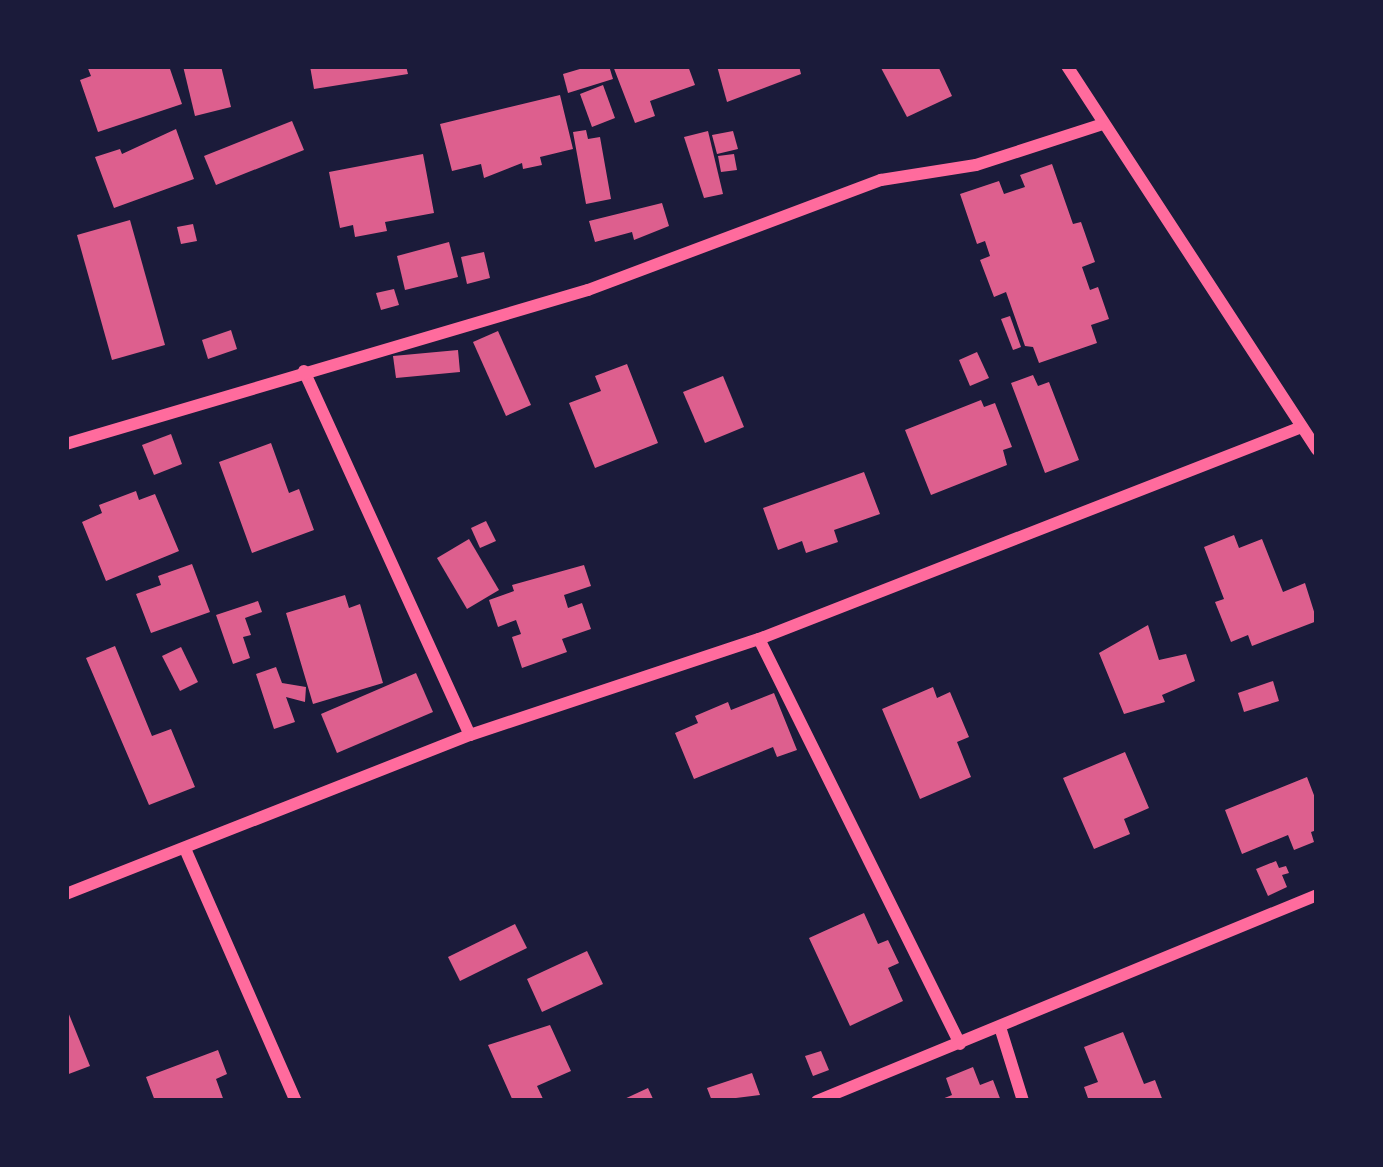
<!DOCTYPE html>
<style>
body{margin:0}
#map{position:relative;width:1383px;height:1167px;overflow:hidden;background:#1b1b3a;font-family:Overpass,sans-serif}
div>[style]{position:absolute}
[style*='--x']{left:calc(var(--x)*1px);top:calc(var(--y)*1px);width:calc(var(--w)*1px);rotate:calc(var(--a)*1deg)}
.building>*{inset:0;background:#dd5f8e}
.minor>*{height:12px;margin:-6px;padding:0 6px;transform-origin:6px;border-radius:6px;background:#ff6b9d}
span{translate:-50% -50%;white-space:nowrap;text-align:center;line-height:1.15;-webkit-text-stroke:9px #1b1b3a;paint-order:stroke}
.frame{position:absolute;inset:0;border:69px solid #1b1b3a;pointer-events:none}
</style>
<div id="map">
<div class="building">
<i style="clip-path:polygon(87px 66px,169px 66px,182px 104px,98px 132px,80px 80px,91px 76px)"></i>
<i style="clip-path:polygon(183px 66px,221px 66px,231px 107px,195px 116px)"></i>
<i style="clip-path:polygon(310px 66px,406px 66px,408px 74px,314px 89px)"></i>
<i style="clip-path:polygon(590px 66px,609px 66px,613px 79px,568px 93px,563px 74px)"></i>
<i style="clip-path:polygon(613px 66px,688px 66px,695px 85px,650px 101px,655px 116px,635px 123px)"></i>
<i style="clip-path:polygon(717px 66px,799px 66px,801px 74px,727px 102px)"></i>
<i style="clip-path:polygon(880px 66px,938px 66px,952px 96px,907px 117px)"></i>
<i style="clip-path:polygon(603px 85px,615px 118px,592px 127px,580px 94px)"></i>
<i style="clip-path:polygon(560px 95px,573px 149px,540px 157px,542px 165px,523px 169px,522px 163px,484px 178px,481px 164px,452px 171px,440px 124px)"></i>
<i style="clip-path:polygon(292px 121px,304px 150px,216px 185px,204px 156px)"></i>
<i style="clip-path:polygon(176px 129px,194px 179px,114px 208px,95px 157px,120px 149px,122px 154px)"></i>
<i style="clip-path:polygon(586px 130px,588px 139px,600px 137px,611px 199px,586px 204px,573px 132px)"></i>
<i style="clip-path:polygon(708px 131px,723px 194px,704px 198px,684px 137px)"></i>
<i style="clip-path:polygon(733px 131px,738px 149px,717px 154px,712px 135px)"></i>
<i style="clip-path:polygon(423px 154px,434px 213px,385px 222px,387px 231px,355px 237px,353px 225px,340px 228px,329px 172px)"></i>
<i style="clip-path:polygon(734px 154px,737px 170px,721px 172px,718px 156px)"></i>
<i style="clip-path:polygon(1052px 164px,1073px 224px,1081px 222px,1095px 262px,1082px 267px,1090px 290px,1098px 287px,1109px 319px,1091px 325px,1097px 343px,1039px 363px,1033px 347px,1025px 346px,1006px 292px,994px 297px,980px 260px,990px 256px,985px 241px,977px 244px,960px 194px,999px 181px,1004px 194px,1025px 187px,1020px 175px)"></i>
<i style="clip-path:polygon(662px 203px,669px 226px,634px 240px,632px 232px,595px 242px,589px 221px)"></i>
<i style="clip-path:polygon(130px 220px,165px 345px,112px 360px,77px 235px)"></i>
<i style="clip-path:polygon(193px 224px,197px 241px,181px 244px,177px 227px)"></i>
<i style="clip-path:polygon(449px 242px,458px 277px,405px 290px,397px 256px)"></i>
<i style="clip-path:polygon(484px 252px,490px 278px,467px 284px,461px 257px)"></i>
<i style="clip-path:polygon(394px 289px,399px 305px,381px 310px,376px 293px)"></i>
<i style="clip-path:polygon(1010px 316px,1021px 347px,1013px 350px,1001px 319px)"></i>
<i style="clip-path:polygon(231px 330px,237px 349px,208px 359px,202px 340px)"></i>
<i style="clip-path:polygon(498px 331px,531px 405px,506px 416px,473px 342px)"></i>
<i style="clip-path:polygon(458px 350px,460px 372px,396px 378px,393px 356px)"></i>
<i style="clip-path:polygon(977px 352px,989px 378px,970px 386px,959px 360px)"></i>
<i style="clip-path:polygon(627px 364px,658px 443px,595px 468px,569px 403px,601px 391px,595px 376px)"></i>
<i style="clip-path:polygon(1033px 375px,1038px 386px,1049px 382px,1079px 460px,1045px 473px,1011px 383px)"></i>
<i style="clip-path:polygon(723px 376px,744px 427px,705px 443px,683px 392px)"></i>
<i style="clip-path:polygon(981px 400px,984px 407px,995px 403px,1012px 447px,1003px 450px,1007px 465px,931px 495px,905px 430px)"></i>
<i style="clip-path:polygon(171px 434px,182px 464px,154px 475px,142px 445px)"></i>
<i style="clip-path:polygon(271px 443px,289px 493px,299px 489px,314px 530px,252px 553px,219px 462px)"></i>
<i style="clip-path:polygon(864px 472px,880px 514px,834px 530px,838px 542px,806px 553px,802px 541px,778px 550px,763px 508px)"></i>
<i style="clip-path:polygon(136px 491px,139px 500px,155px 494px,179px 551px,106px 581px,82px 522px,102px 513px,99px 505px)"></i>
<i style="clip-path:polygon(486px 521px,496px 541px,480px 548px,471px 528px)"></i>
<i style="clip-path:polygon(1234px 535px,1239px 548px,1262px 539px,1283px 592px,1305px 583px,1317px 621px,1252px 646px,1248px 635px,1231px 642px,1215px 602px,1224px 599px,1204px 547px)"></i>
<i style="clip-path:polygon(469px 539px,499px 590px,467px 609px,437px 558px)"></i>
<i style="clip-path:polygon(192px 564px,210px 612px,151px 633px,136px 594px,161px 585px,158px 576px)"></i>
<i style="clip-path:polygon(584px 565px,591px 586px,564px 595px,568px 608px,582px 603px,591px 629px,562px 639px,567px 652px,522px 668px,512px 637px,521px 634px,516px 620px,498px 627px,489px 600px,514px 591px,512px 585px)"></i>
<i style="clip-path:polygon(345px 595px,349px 608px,360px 604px,383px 683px,313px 704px,286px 613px)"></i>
<i style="clip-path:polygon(258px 601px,262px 612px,245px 618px,251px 635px,243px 637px,250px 658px,233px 664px,216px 615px)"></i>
<i style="clip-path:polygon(1148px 625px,1159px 660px,1186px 654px,1195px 681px,1162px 695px,1165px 702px,1124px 714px,1099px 653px)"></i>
<i style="clip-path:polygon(115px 646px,152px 736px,171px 729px,195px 787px,149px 805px,86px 658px)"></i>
<i style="clip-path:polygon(181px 647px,198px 682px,180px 691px,162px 656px)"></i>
<i style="clip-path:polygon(276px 667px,282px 683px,306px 687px,305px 702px,286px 697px,295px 722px,274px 729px,256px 674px)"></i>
<i style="clip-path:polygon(416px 673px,433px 712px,337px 753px,321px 714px)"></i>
<i style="clip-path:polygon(1273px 681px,1279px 701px,1244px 712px,1238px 693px)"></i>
<i style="clip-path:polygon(933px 687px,937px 698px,950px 692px,969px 737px,957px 742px,971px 777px,920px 799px,882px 709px)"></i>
<i style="clip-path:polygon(774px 693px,797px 750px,777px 757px,773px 747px,694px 779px,675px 733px,698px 723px,695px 716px,728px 702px,731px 710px)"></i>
<i style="clip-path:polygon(1125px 752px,1149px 808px,1124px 819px,1130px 834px,1094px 849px,1063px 778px)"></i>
<i style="clip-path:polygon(1307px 777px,1317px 803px,1317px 830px,1311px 832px,1314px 842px,1294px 850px,1288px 835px,1242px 854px,1225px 810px)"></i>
<i style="clip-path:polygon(1276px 861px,1279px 868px,1286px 866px,1289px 873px,1282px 875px,1287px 887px,1268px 896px,1256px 869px)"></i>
<i style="clip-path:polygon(864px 913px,878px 944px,888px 940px,899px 963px,888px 968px,903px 1001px,850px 1026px,809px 938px)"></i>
<i style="clip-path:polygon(515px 924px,527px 948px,460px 981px,448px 957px)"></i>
<i style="clip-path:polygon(587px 951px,603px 984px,542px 1012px,527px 979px)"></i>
<i style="clip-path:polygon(66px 1007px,90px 1066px,66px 1075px)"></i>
<i style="clip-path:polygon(550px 1025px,571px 1071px,537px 1086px,544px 1101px,513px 1101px,488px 1045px)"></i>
<i style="clip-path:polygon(1123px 1032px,1144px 1084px,1155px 1080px,1163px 1101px,1089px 1101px,1084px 1087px,1098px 1082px,1084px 1047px)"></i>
<i style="clip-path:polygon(218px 1050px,227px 1074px,216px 1079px,224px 1101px,155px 1101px,146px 1077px)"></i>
<i style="clip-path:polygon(821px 1051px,829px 1070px,813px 1076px,805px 1056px)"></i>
<i style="clip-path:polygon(973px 1067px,980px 1085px,993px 1080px,1001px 1101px,937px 1101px,952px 1095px,946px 1078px)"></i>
<i style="clip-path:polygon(752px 1073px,760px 1095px,712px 1101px,707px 1088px)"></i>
<i style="clip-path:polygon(648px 1088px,654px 1101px,620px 1101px)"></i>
</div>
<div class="minor">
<i style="--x:1067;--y:66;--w:458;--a:56.9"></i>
<i style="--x:304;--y:371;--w:400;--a:65.5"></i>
<i style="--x:66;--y:444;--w:544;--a:-16.44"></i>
<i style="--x:588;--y:290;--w:313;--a:-20.6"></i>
<i style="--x:881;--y:180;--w:96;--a:-9"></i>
<i style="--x:976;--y:165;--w:133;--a:-17.9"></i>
<i style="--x:759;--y:639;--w:452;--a:63.6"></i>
<i style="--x:186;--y:851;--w:273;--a:66.3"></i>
<i style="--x:66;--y:894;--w:434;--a:-21.5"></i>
<i style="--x:470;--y:735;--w:305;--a:-18.4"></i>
<i style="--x:759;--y:639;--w:580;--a:-21.34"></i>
<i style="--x:1000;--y:1027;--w:77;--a:72.7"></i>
<i style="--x:817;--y:1101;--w:541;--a:-22.39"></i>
</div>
<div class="frame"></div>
</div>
